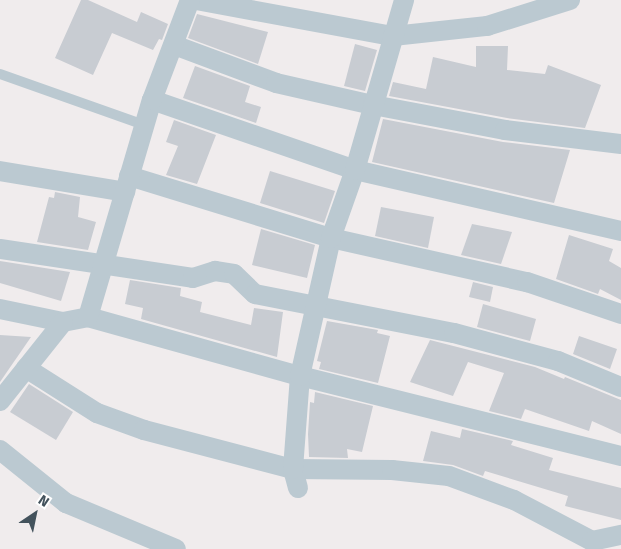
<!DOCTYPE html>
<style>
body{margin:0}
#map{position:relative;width:621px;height:549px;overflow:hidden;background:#f0eced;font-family:"Fira Sans",sans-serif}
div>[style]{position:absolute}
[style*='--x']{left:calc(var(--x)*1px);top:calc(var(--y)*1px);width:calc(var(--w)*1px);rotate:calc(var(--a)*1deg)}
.building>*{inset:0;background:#c8ccd2}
.service>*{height:10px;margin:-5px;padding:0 5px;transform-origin:5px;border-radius:5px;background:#bbc9d1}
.minor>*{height:20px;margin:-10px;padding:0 10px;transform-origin:10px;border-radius:10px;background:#bbc9d1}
span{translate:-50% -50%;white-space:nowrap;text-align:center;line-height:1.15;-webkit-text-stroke:4px #fff;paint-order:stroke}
.north{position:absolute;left:10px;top:489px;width:50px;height:50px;-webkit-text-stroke:4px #fff;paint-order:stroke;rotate:34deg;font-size:14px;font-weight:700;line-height:20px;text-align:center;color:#43525c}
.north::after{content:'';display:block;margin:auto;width:18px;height:22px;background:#43525c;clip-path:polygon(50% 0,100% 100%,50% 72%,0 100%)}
</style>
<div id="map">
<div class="building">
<i style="clip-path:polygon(81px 0,88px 0,137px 22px,141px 12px,168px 24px,162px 40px,159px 39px,153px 50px,112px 33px,93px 75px,55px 58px)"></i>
<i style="clip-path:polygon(197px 14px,268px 32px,258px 64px,188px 38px)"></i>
<i style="clip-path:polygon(355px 44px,377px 50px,365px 91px,344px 86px)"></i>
<i style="clip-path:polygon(476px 46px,508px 46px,507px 70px,545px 74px,548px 65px,601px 85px,585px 128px,507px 118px,389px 96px,393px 82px,426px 89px,433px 57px,476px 67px)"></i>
<i style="clip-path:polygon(195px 66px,250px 86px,245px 102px,261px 107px,256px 123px,183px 98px)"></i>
<i style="clip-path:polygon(383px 119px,503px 142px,570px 150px,554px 203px,372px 162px)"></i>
<i style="clip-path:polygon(174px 120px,216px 135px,197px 184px,166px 175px,178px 146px,166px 142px)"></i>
<i style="clip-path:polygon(270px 171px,335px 191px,324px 223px,260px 203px)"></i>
<i style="clip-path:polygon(55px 192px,80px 197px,78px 217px,96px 222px,88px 250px,37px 242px,49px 197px,54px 198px)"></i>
<i style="clip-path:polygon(381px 207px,434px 217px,428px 248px,375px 236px)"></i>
<i style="clip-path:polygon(472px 224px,512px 232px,501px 264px,461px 255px)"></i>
<i style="clip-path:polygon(261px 229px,315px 245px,307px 278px,252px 265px)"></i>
<i style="clip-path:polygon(569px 235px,613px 249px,609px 261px,621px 268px,621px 300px,600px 289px,598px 294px,556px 279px)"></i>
<i style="clip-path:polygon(0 261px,70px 272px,61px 301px,0 283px)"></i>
<i style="clip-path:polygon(130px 280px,181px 288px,180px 296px,202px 302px,200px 312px,251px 325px,254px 308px,283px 312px,277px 357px,141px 319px,143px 308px,125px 304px)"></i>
<i style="clip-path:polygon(473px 282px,493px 287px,490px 302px,469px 297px)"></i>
<i style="clip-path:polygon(483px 304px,536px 319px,530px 341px,477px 327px)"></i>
<i style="clip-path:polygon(327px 321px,378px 330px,377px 333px,390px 336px,378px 383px,319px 369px,321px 362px,317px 361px)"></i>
<i style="clip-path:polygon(0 335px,31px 337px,0 382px)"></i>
<i style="clip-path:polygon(579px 336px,617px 349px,610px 369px,573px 354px)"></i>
<i style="clip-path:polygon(430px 340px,535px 367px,564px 379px,565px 377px,621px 400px,621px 434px,592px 421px,589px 431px,525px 409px,521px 419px,489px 411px,504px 373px,468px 362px,453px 396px,410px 382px)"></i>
<i style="clip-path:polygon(29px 384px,73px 412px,56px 440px,10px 412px)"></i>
<i style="clip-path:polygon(315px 392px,373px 406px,362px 452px,347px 449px,348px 458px,309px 457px,308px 434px,310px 402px,314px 403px)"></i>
<i style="clip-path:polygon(462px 429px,513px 441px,511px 445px,553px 458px,549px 470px,621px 488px,621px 520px,565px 506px,568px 496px,485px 471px,483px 476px,453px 465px,423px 461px,431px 431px,460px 438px)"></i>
</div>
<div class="service">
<i style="--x:0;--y:74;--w:153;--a:19.5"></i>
</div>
<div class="minor">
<i style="--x:196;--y:0;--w:200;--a:10.4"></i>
<i style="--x:393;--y:36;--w:95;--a:-6.1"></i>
<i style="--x:487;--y:26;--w:87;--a:-17.4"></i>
<i style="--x:174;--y:45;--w:109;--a:20.4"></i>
<i style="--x:276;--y:83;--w:99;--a:12.8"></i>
<i style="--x:373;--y:105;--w:134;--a:10.7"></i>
<i style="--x:505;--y:130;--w:117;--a:6.9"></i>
<i style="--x:152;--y:100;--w:215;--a:19"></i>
<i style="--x:355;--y:170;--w:273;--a:12.9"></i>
<i style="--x:0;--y:171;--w:127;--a:9.5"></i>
<i style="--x:129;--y:176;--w:211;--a:17.1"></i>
<i style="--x:331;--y:238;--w:201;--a:12.7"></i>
<i style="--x:527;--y:282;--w:99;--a:18.8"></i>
<i style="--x:0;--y:249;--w:195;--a:8.5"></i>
<i style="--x:193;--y:278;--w:23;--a:-18"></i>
<i style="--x:215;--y:271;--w:19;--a:9"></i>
<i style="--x:234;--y:274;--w:29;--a:44"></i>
<i style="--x:255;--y:294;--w:203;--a:11.1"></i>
<i style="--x:454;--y:333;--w:108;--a:15.1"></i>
<i style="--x:558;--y:361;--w:68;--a:22.4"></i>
<i style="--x:0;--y:309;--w:64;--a:11.7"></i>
<i style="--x:63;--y:322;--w:25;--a:-11"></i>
<i style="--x:88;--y:317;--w:220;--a:15.6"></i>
<i style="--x:300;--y:376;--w:331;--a:14"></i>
<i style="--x:88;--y:317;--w:226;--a:-73.6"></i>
<i style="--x:152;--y:100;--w:107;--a:-69.2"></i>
<i style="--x:26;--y:368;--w:84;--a:32.4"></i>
<i style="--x:97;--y:413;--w:50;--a:19.9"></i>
<i style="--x:144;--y:430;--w:154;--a:14.7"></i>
<i style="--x:293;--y:469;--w:99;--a:0.6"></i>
<i style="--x:392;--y:470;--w:57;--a:6"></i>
<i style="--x:449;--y:476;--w:69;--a:20.3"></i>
<i style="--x:514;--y:500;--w:88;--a:27.7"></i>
<i style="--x:592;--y:541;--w:30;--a:-12"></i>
<i style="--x:0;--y:401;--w:101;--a:-51.4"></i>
<i style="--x:0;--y:450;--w:85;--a:38.8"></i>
<i style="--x:66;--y:503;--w:119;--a:22.7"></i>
<i style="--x:298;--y:488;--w:20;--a:-105"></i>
<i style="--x:293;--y:469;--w:93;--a:-85.7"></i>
<i style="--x:300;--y:376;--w:141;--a:-77.3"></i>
<i style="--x:331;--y:238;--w:72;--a:-70.6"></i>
<i style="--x:355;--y:170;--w:177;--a:-73.9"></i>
</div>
<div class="north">N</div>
</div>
